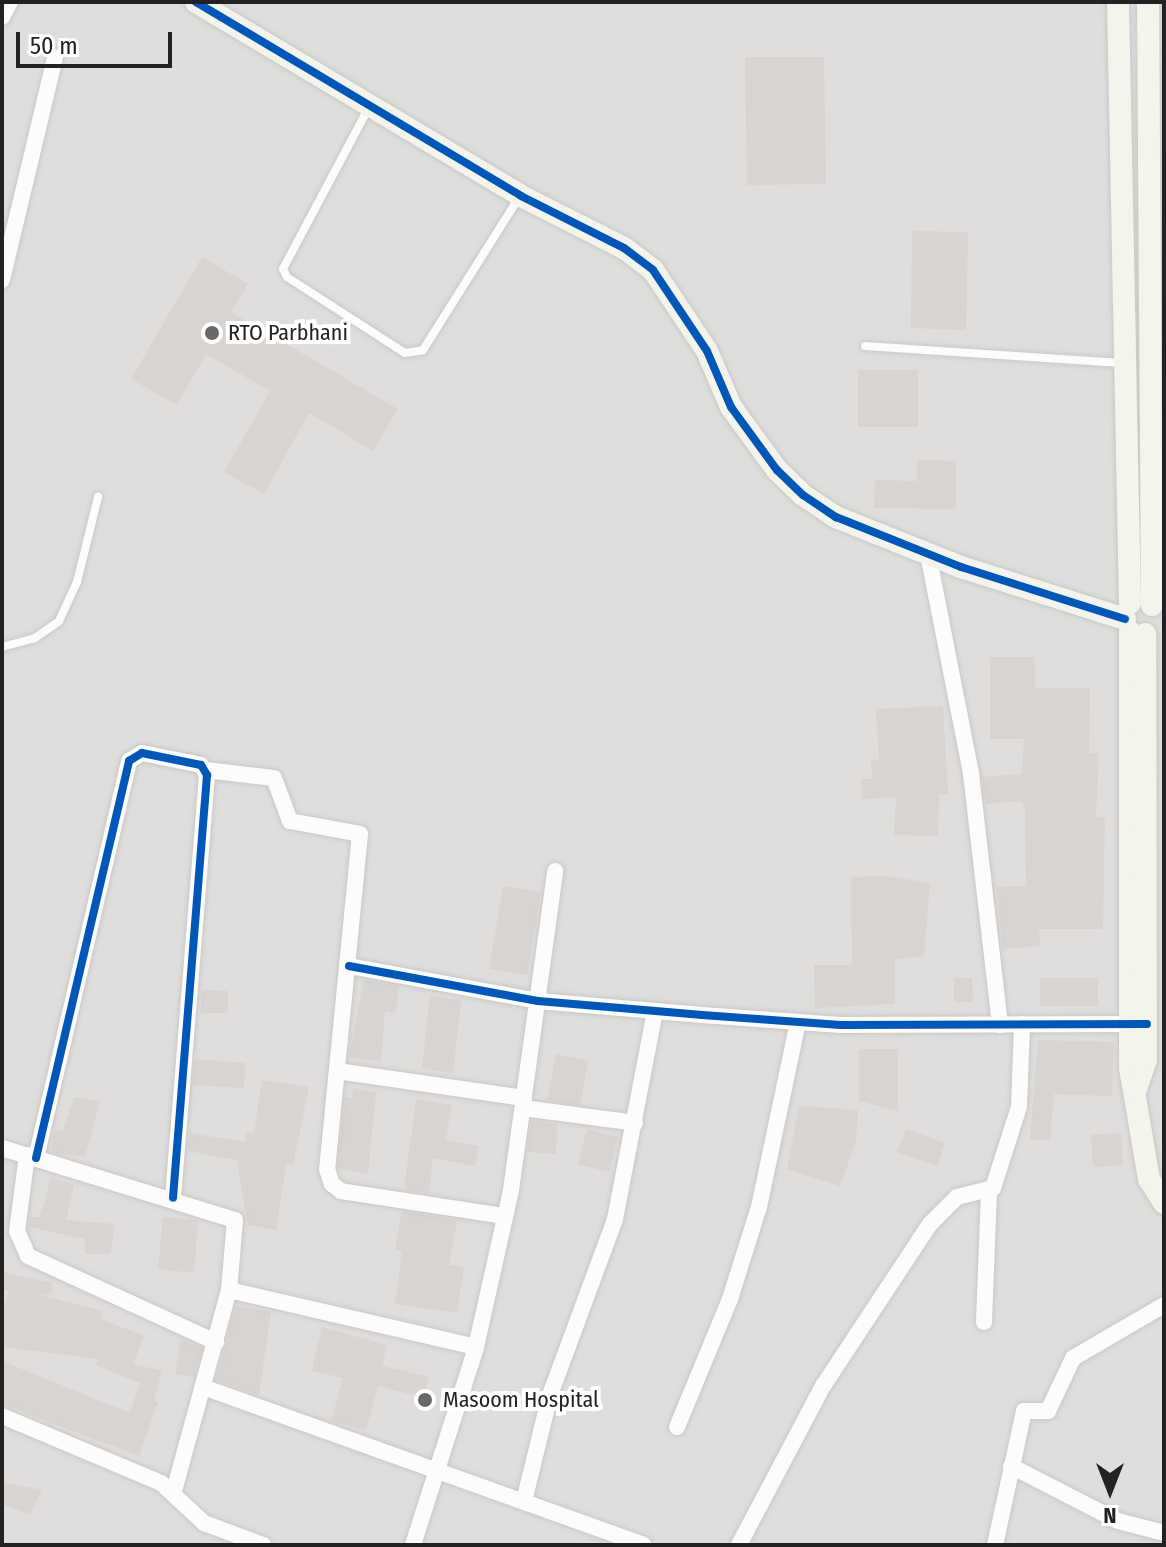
<!DOCTYPE html>
<style>
body{margin:0}
#map{position:relative;width:1166px;height:1547px;overflow:hidden;background:#f0eeeb;font-family:"Fira Sans Condensed",sans-serif}
div>[style]{position:absolute}
[style*='--x']{left:calc(var(--x)*1px);top:calc(var(--y)*1px);width:calc(var(--w)*1px);rotate:calc(var(--a)*1deg)}
.residential>*{inset:0;background:#dfdedc}
.building>*{inset:0;background:#d7d4d2}
.roads{filter:drop-shadow(0 0 2px #c9c8c7) drop-shadow(0 0 2px #c9c8c7)}
.lane>*{height:8px;margin:-4px;padding:0 4px;transform-origin:4px;border-radius:4px;background:#fdfcfc}
.street>*{height:16px;margin:-8px;padding:0 8px;transform-origin:8px;border-radius:8px;background:#fdfcfc}
.secondary>*{height:22px;margin:-11px;padding:0 11px;transform-origin:11px;border-radius:11px;background:#f4f4ed}
.cycleway>*{height:8px;margin:-4px;padding:0 4px;transform-origin:4px;border-radius:4px;background:#0057b8}
.dots>*{width:22px;height:22px;translate:-50% -50%;box-sizing:border-box;border:4px solid #fff;border-radius:50%}
span{translate:-50% -50%;white-space:nowrap;text-align:center;line-height:1.15;-webkit-text-stroke:8px #fff;paint-order:stroke}
.poi-label{font-size:22px;color:#222}
.left{translate:0 -50%;text-align:left}
.frame{position:absolute;inset:0;border:4px solid #222;pointer-events:none}
.north{position:absolute;left:1070px;top:1451px;width:80px;height:80px;-webkit-text-stroke:6px #fff;paint-order:stroke;rotate:180deg;font-size:22px;font-weight:700;line-height:32px;text-align:center;color:#222}
.north::after{content:'';display:block;margin:auto;width:28px;height:36px;background:#222;clip-path:polygon(50% 0,100% 100%,50% 72%,0 100%)}
.scale{position:absolute;left:16px;top:32px;width:156px;height:36px;box-sizing:border-box;border:4px solid #222;border-top:0;padding-left:10px;font-size:24px;line-height:28px;white-space:nowrap;color:#222;-webkit-text-stroke:6px #fff;paint-order:stroke}
</style>
<div id="map">
<div class="residential">
<i style="clip-path:polygon(2px 2px,1164px 2px,1164px 1545px,2px 1545px)"></i>
</div>
<div class="building">
<i style="clip-path:polygon(745px 57px,824px 57px,826px 184px,747px 185px)"></i>
<i style="clip-path:polygon(912px 231px,968px 232px,966px 330px,911px 328px)"></i>
<i style="clip-path:polygon(202px 257px,248px 284px,231px 312px,398px 409px,373px 451px,309px 413px,264px 494px,224px 472px,270px 391px,206px 354px,177px 405px,131px 379px)"></i>
<i style="clip-path:polygon(858px 370px,918px 370px,918px 427px,858px 427px)"></i>
<i style="clip-path:polygon(917px 460px,956px 461px,956px 509px,874px 508px,875px 480px,917px 481px)"></i>
<i style="clip-path:polygon(990px 657px,1035px 657px,1035px 688px,1090px 688px,1089px 753px,1099px 753px,1096px 817px,1105px 818px,1103px 929px,1039px 929px,1040px 946px,1003px 949px,997px 887px,1026px 886px,1025px 807px,1021px 801px,986px 804px,982px 777px,1022px 774px,1024px 739px,990px 739px)"></i>
<i style="clip-path:polygon(943px 706px,948px 794px,939px 795px,938px 836px,894px 835px,896px 797px,862px 799px,861px 779px,872px 779px,871px 760px,879px 760px,876px 709px)"></i>
<i style="clip-path:polygon(888px 876px,930px 883px,924px 956px,895px 959px,895px 1004px,815px 1008px,814px 965px,852px 965px,851px 877px)"></i>
<i style="clip-path:polygon(503px 886px,541px 892px,527px 975px,489px 969px)"></i>
<i style="clip-path:polygon(954px 978px,972px 978px,973px 1002px,954px 1002px)"></i>
<i style="clip-path:polygon(1040px 978px,1098px 978px,1098px 1006px,1040px 1006px)"></i>
<i style="clip-path:polygon(364px 980px,399px 986px,396px 1013px,385px 1012px,381px 1062px,349px 1057px)"></i>
<i style="clip-path:polygon(201px 990px,228px 991px,228px 1013px,201px 1013px)"></i>
<i style="clip-path:polygon(430px 996px,461px 1000px,453px 1073px,422px 1068px)"></i>
<i style="clip-path:polygon(1038px 1040px,1114px 1042px,1112px 1096px,1054px 1094px,1050px 1141px,1030px 1139px)"></i>
<i style="clip-path:polygon(859px 1049px,898px 1049px,898px 1111px,859px 1101px)"></i>
<i style="clip-path:polygon(556px 1054px,588px 1061px,580px 1105px,547px 1100px)"></i>
<i style="clip-path:polygon(195px 1059px,245px 1063px,244px 1088px,193px 1085px)"></i>
<i style="clip-path:polygon(262px 1080px,309px 1087px,293px 1165px,286px 1164px,276px 1230px,248px 1225px,237px 1160px,188px 1151px,189px 1133px,245px 1142px,247px 1132px,254px 1133px)"></i>
<i style="clip-path:polygon(353px 1088px,376px 1092px,368px 1174px,338px 1168px,345px 1097px,352px 1098px)"></i>
<i style="clip-path:polygon(74px 1097px,100px 1101px,85px 1157px,51px 1152px,54px 1130px,63px 1131px)"></i>
<i style="clip-path:polygon(416px 1099px,452px 1105px,446px 1140px,479px 1146px,475px 1166px,433px 1158px,429px 1193px,406px 1190px,405px 1182px)"></i>
<i style="clip-path:polygon(799px 1106px,858px 1110px,856px 1141px,840px 1186px,787px 1169px)"></i>
<i style="clip-path:polygon(532px 1121px,557px 1124px,556px 1154px,527px 1152px)"></i>
<i style="clip-path:polygon(587px 1129px,618px 1137px,609px 1172px,578px 1164px)"></i>
<i style="clip-path:polygon(906px 1129px,945px 1143px,937px 1166px,897px 1152px)"></i>
<i style="clip-path:polygon(1121px 1133px,1123px 1165px,1093px 1167px,1091px 1135px)"></i>
<i style="clip-path:polygon(51px 1178px,74px 1185px,66px 1220px,115px 1224px,110px 1254px,85px 1254px,85px 1239px,29px 1227px,30px 1217px,40px 1217px)"></i>
<i style="clip-path:polygon(402px 1211px,457px 1220px,449px 1265px,464px 1267px,457px 1313px,395px 1304px,402px 1251px,395px 1249px)"></i>
<i style="clip-path:polygon(163px 1217px,198px 1220px,194px 1273px,158px 1269px)"></i>
<i style="clip-path:polygon(2px 1272px,53px 1283px,51px 1295px,32px 1293px,103px 1311px,101px 1319px,144px 1336px,133px 1364px,162px 1371px,154px 1401px,158px 1402px,139px 1456px,2px 1404px,2px 1361px,130px 1413px,140px 1383px,96px 1365px,98px 1359px,2px 1347px,2px 1313px,9px 1290px,2px 1289px)"></i>
<i style="clip-path:polygon(236px 1306px,271px 1312px,259px 1395px,216px 1380px)"></i>
<i style="clip-path:polygon(322px 1327px,387px 1345px,382px 1366px,429px 1377px,424px 1398px,378px 1386px,366px 1430px,331px 1421px,343px 1378px,312px 1371px)"></i>
<i style="clip-path:polygon(181px 1340px,202px 1348px,194px 1377px,175px 1374px)"></i>
<i style="clip-path:polygon(2px 1482px,42px 1490px,30px 1514px,2px 1504px)"></i>
</div>
<div class="roads">
<div class="lane">
<i style="--x:369;--y:107;--w:183;--a:118"></i>
<i style="--x:283;--y:269;--w:9;--a:63"></i>
<i style="--x:287;--y:277;--w:140;--a:32.8"></i>
<i style="--x:405;--y:353;--w:18;--a:-9"></i>
<i style="--x:423;--y:350;--w:182;--a:-57.8"></i>
<i style="--x:865;--y:346;--w:260;--a:3.8"></i>
<i style="--x:2;--y:647;--w:34;--a:-15"></i>
<i style="--x:35;--y:638;--w:29;--a:-35"></i>
<i style="--x:59;--y:621;--w:43;--a:-65.2"></i>
<i style="--x:77;--y:582;--w:88;--a:-76.1"></i>
</div>
<div class="street">
<i style="--x:2;--y:17;--w:17;--a:-62"></i>
<i style="--x:2;--y:280;--w:229;--a:-76.6"></i>
<i style="--x:928;--y:554;--w:224;--a:78.9"></i>
<i style="--x:971;--y:774;--w:253;--a:83.4"></i>
<i style="--x:206;--y:770;--w:68;--a:6.7"></i>
<i style="--x:274;--y:778;--w:46;--a:69.6"></i>
<i style="--x:290;--y:821;--w:71;--a:10.5"></i>
<i style="--x:360;--y:834;--w:337;--a:95.6"></i>
<i style="--x:327;--y:1169;--w:16;--a:72"></i>
<i style="--x:332;--y:1184;--w:11;--a:38"></i>
<i style="--x:341;--y:1191;--w:166;--a:8.7"></i>
<i style="--x:349;--y:966;--w:192;--a:10.5"></i>
<i style="--x:538;--y:1001;--w:165;--a:4.9"></i>
<i style="--x:702;--y:1015;--w:139;--a:4.1"></i>
<i style="--x:841;--y:1025;--w:296;--a:-0.2"></i>
<i style="--x:337;--y:1071;--w:189;--a:8.2"></i>
<i style="--x:523;--y:1108;--w:113;--a:7.6"></i>
<i style="--x:2;--y:1148;--w:244;--a:17.2"></i>
<i style="--x:235;--y:1220;--w:70;--a:94.9"></i>
<i style="--x:229;--y:1290;--w:208;--a:105.3"></i>
<i style="--x:27;--y:1155;--w:77;--a:97.5"></i>
<i style="--x:17;--y:1231;--w:27;--a:66"></i>
<i style="--x:28;--y:1256;--w:207;--a:24.6"></i>
<i style="--x:36;--y:1158;--w:408;--a:-76.8"></i>
<i style="--x:129;--y:761;--w:15;--a:-32"></i>
<i style="--x:142;--y:753;--w:60;--a:11.5"></i>
<i style="--x:201;--y:765;--w:12;--a:59"></i>
<i style="--x:207;--y:775;--w:424;--a:94.6"></i>
<i style="--x:229;--y:1290;--w:253;--a:13"></i>
<i style="--x:984;--y:1322;--w:129;--a:-87.8"></i>
<i style="--x:203;--y:1387;--w:468;--a:19.7"></i>
<i style="--x:2;--y:1416;--w:173;--a:22.8"></i>
<i style="--x:161;--y:1483;--w:59;--a:42.9"></i>
<i style="--x:204;--y:1523;--w:63;--a:20.4"></i>
<i style="--x:677;--y:1427;--w:139;--a:-67.5"></i>
<i style="--x:730;--y:1299;--w:96;--a:-72.5"></i>
<i style="--x:759;--y:1207;--w:189;--a:-78.1"></i>
<i style="--x:1011;--y:1466;--w:120;--a:27.2"></i>
<i style="--x:1118;--y:1521;--w:48;--a:14.6"></i>
<i style="--x:524;--y:1501;--w:109;--a:-76.2"></i>
<i style="--x:550;--y:1395;--w:188;--a:-69.7"></i>
<i style="--x:615;--y:1219;--w:212;--a:-79.1"></i>
<i style="--x:413;--y:1545;--w:208;--a:-72.3"></i>
<i style="--x:476;--y:1347;--w:161;--a:-77.4"></i>
<i style="--x:511;--y:1190;--w:322;--a:-82.1"></i>
<i style="--x:739;--y:1545;--w:180;--a:-62.2"></i>
<i style="--x:823;--y:1386;--w:194;--a:-56.6"></i>
<i style="--x:930;--y:1224;--w:38;--a:-45"></i>
<i style="--x:957;--y:1197;--w:37;--a:-14"></i>
<i style="--x:993;--y:1188;--w:85;--a:-72.2"></i>
<i style="--x:1019;--y:1107;--w:83;--a:-87.9"></i>
<i style="--x:995;--y:1545;--w:137;--a:-77.8"></i>
<i style="--x:1024;--y:1411;--w:24;--a:0"></i>
<i style="--x:1048;--y:1411;--w:59;--a:-64.7"></i>
<i style="--x:1073;--y:1358;--w:105;--a:-30.2"></i>
</div>
<div class="secondary">
<i style="--x:196;--y:2;--w:378;--a:30.8"></i>
<i style="--x:521;--y:196;--w:115;--a:26.8"></i>
<i style="--x:624;--y:248;--w:36;--a:37"></i>
<i style="--x:653;--y:270;--w:97;--a:56.3"></i>
<i style="--x:707;--y:351;--w:61;--a:66.8"></i>
<i style="--x:731;--y:407;--w:78;--a:53.9"></i>
<i style="--x:777;--y:470;--w:36;--a:44"></i>
<i style="--x:803;--y:495;--w:40;--a:34"></i>
<i style="--x:836;--y:517;--w:135;--a:21.8"></i>
<i style="--x:961;--y:567;--w:172;--a:17.6"></i>
<i style="--x:1118;--y:2;--w:601;--a:88.86"></i>
<i style="--x:1148;--y:2;--w:603;--a:89.62"></i>
<i style="--x:1130;--y:632;--w:436;--a:90"></i>
<i style="--x:1130;--y:1068;--w:113;--a:80.3"></i>
<i style="--x:1149;--y:1179;--w:28;--a:58"></i>
<i style="--x:1136;--y:1089;--w:31;--a:-71"></i>
<i style="--x:1146;--y:1060;--w:426;--a:-90.1"></i>
</div>
</div>
<div class="cycleway">
<i style="--x:196;--y:2;--w:378;--a:30.8"></i>
<i style="--x:521;--y:196;--w:115;--a:26.8"></i>
<i style="--x:624;--y:248;--w:36;--a:37"></i>
<i style="--x:653;--y:270;--w:97;--a:56.3"></i>
<i style="--x:707;--y:351;--w:61;--a:66.8"></i>
<i style="--x:731;--y:407;--w:78;--a:53.9"></i>
<i style="--x:777;--y:470;--w:36;--a:44"></i>
<i style="--x:803;--y:495;--w:40;--a:34"></i>
<i style="--x:836;--y:517;--w:135;--a:21.8"></i>
<i style="--x:961;--y:567;--w:172;--a:17.6"></i>
<i style="--x:349;--y:966;--w:192;--a:10.5"></i>
<i style="--x:538;--y:1001;--w:165;--a:4.9"></i>
<i style="--x:702;--y:1015;--w:139;--a:4.1"></i>
<i style="--x:841;--y:1025;--w:306;--a:-0.2"></i>
<i style="--x:36;--y:1158;--w:408;--a:-76.8"></i>
<i style="--x:129;--y:761;--w:15;--a:-32"></i>
<i style="--x:142;--y:753;--w:60;--a:11.5"></i>
<i style="--x:201;--y:765;--w:12;--a:59"></i>
<i style="--x:207;--y:775;--w:424;--a:94.6"></i>
</div>
<div class="dots">
<i style="left:212px;top:333px;background:#6a6968"></i>
<i style="left:425px;top:1400px;background:#6a6968"></i>
</div>
<div class="poi-label">
<span class="left" style="left:228px;top:333px">RTO Parbhani</span>
<span class="left" style="left:443px;top:1400px">Masoom Hospital</span>
</div>
<div class="frame"></div>
<div class="north">N</div>
<div class="scale">50 m</div>
</div>
